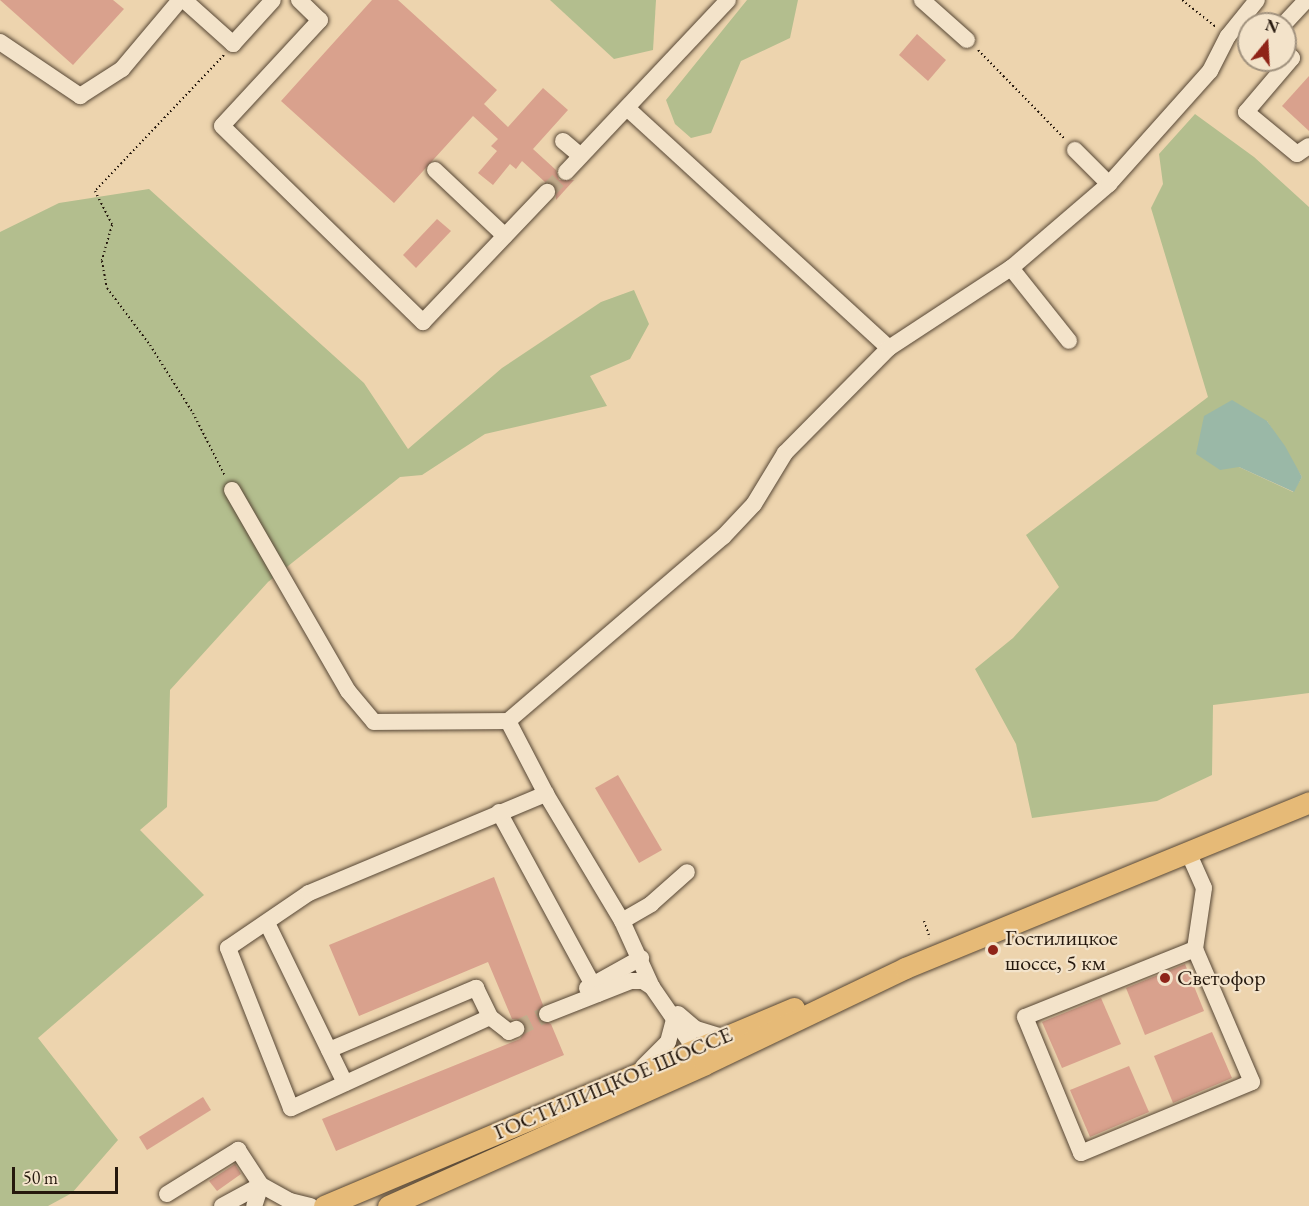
<!DOCTYPE html>
<meta charset="utf-8">
<style>
body{margin:0}
#map{position:relative;width:1309px;height:1206px;overflow:hidden;background:#edd4ae;font-family:"EB Garamond",serif}
div>[style]{position:absolute}
[style*='--x']{left:calc(var(--x)*1px);top:calc(var(--y)*1px);width:calc(var(--w)*1px);rotate:calc(var(--a)*1deg)}
.green>*{inset:0;background:#b3be8e}
.water>*{inset:0;background:#9ab8a7}
.building>*{inset:0;background:#d9a18d}
.minor-tunnel>*{height:16px;margin-top:-8px;transform-origin:0;background:repeating-linear-gradient(90deg,#c5ae8e 0 16px,transparent 0 24px)}
.path>*{height:2px;margin-top:-1px;transform-origin:0;background:repeating-linear-gradient(90deg,#25180d 0 1.5px,transparent 0 4.5px)}
.roads{filter:drop-shadow(0 0 2px #574735) drop-shadow(0 0 2px #574735)}
.minor>*{height:16px;margin:-8px;padding:0 8px;transform-origin:8px;border-radius:8px;background:#f3e3ca}
.major>*{height:21px;margin:-10.5px;padding:0 10.5px;transform-origin:10.5px;border-radius:10.5px;background:#e6ba77}
.dots>*{width:16px;height:16px;translate:-50% -50%;box-sizing:border-box;border:3px solid #f3e3ca;border-radius:50%}
span{translate:-50% -50%;white-space:nowrap;text-align:center;line-height:1.15;-webkit-text-stroke:4.5px #f3e3ca;paint-order:stroke}
.poi-label{font-size:22px;color:#25180d}
.left{translate:0 -50%;text-align:left}
.street-label{font-size:22px;color:#25180d}
.north{position:absolute;left:1237px;top:12px;width:60px;height:60px;box-sizing:border-box;background:#f3e3ca;border:2px solid #a1927e;border-radius:50%;rotate:18deg;font-size:16px;font-weight:700;line-height:24px;text-align:center;color:#25180d}
.north::after{content:'';display:block;margin:auto;width:21px;height:27px;background:#8f2418;clip-path:polygon(50% 0,100% 100%,50% 72%,0 100%)}
.scale{position:absolute;left:12px;top:1167px;width:106px;height:27px;box-sizing:border-box;border:3px solid #25180d;border-top:0;padding-left:8px;font-size:18px;line-height:21px;white-space:nowrap;color:#25180d;-webkit-text-stroke:4px #f3e3ca;paint-order:stroke}
</style>
<div id="map">
<div class="green">
<i style="clip-path:polygon(550px 0,656px 0,653px 50px,614px 59px)"></i>
<i style="clip-path:polygon(747px 0,798px 0,790px 38px,741px 61px,711px 133px,691px 138px,675px 124px,666px 100px)"></i>
<i style="clip-path:polygon(evenodd,1195px 114px,1254px 157px,1309px 207px,1309px 693px,1213px 705px,1212px 775px,1157px 801px,1032px 818px,1016px 744px,975px 669px,1013px 638px,1059px 587px,1026px 535px,1208px 397px,1151px 208px,1163px 184px,1159px 154px,1195px 114px,1267px 421px,1302px 477px,1293px 492px,1239px 467px,1267px 421px)"></i>
<i style="clip-path:polygon(149px 189px,364px 383px,408px 449px,502px 368px,601px 302px,634px 290px,649px 324px,630px 359px,590px 376px,607px 406px,485px 434px,422px 475px,400px 477px,268px 582px,170px 690px,167px 807px,140px 830px,204px 895px,38px 1038px,118px 1140px,72px 1193px,48px 1206px,0 1206px,0 232px,59px 203px)"></i>
</div>
<div class="water">
<i style="clip-path:polygon(1232px 400px,1267px 421px,1285px 446px,1302px 477px,1294px 492px,1239px 467px,1220px 470px,1196px 454px,1204px 416px)"></i>
</div>
<div class="building">
<i style="clip-path:polygon(0 0,113px 0,124px 9px,73px 65px)"></i>
<i style="clip-path:polygon(372px 0,398px 0,497px 90px,484px 104px,508px 127px,543px 88px,568px 110px,533px 149px,556px 170px,559px 180px,574px 180px,556px 200px,555px 185px,545px 182px,522px 161px,516px 169px,510px 164px,493px 185px,478px 173px,497px 151px,491px 146px,498px 139px,473px 116px,394px 203px,281px 101px)"></i>
<i style="clip-path:polygon(917px 34px,946px 60px,928px 81px,899px 55px)"></i>
<i style="clip-path:polygon(1309px 76px,1309px 131px,1282px 106px)"></i>
<i style="clip-path:polygon(437px 219px,451px 231px,416px 268px,403px 255px)"></i>
<i style="clip-path:polygon(618px 775px,662px 850px,639px 863px,595px 788px)"></i>
<i style="clip-path:polygon(494px 877px,543px 1005px,538px 1018px,551px 1024px,564px 1055px,336px 1151px,322px 1119px,520px 1039px,526px 1030px,522px 1020px,512px 1019px,488px 962px,359px 1016px,329px 945px)"></i>
<i style="clip-path:polygon(1185px 964px,1204px 1011px,1145px 1035px,1126px 988px)"></i>
<i style="clip-path:polygon(1101px 998px,1121px 1044px,1062px 1068px,1042px 1022px)"></i>
<i style="clip-path:polygon(1212px 1032px,1232px 1078px,1173px 1103px,1154px 1056px)"></i>
<i style="clip-path:polygon(1129px 1066px,1149px 1112px,1090px 1137px,1070px 1090px)"></i>
<i style="clip-path:polygon(203px 1097px,211px 1110px,147px 1150px,139px 1137px)"></i>
<i style="clip-path:polygon(235px 1164px,241px 1174px,217px 1191px,209px 1181px)"></i>
</div>
<div class="minor-tunnel">
<i style="--x:547;--y:192;--w:28;--a:-46"></i>
<i style="--x:516;--y:1029;--w:34;--a:-26"></i>
</div>
<div class="path">
<i style="--x:1182;--y:0;--w:43;--a:38.5"></i>
<i style="--x:978;--y:50;--w:123;--a:45.7"></i>
<i style="--x:224;--y:55;--w:187;--a:133.5"></i>
<i style="--x:95;--y:191;--w:38;--a:63"></i>
<i style="--x:112;--y:225;--w:37;--a:106"></i>
<i style="--x:102;--y:261;--w:27;--a:80"></i>
<i style="--x:107;--y:288;--w:71;--a:53"></i>
<i style="--x:150;--y:345;--w:80;--a:57.7"></i>
<i style="--x:193;--y:413;--w:71;--a:63.1"></i>
<i style="--x:924;--y:921;--w:18;--a:71"></i>
</div>
<div class="roads">
<div class="minor">
<i style="--x:184;--y:0;--w:66;--a:41.9"></i>
<i style="--x:233;--y:44;--w:59;--a:-47.7"></i>
<i style="--x:299;--y:0;--w:29;--a:44"></i>
<i style="--x:320;--y:20;--w:144;--a:132.8"></i>
<i style="--x:222;--y:126;--w:281;--a:44.3"></i>
<i style="--x:423;--y:322;--w:180;--a:-46.4"></i>
<i style="--x:922;--y:0;--w:60;--a:41.6"></i>
<i style="--x:1284;--y:24;--w:33;--a:-47"></i>
<i style="--x:0;--y:42;--w:97;--a:34"></i>
<i style="--x:80;--y:96;--w:50;--a:-32.7"></i>
<i style="--x:122;--y:69;--w:90;--a:-50"></i>
<i style="--x:1285;--y:51;--w:10;--a:45"></i>
<i style="--x:1292;--y:58;--w:71;--a:130.4"></i>
<i style="--x:1246;--y:112;--w:66;--a:39.5"></i>
<i style="--x:1297;--y:154;--w:14;--a:-34"></i>
<i style="--x:627;--y:108;--w:355;--a:42.5"></i>
<i style="--x:563;--y:141;--w:23;--a:40"></i>
<i style="--x:1075;--y:150;--w:48;--a:45"></i>
<i style="--x:435;--y:170;--w:96;--a:43.3"></i>
<i style="--x:566;--y:172;--w:236;--a:-46.7"></i>
<i style="--x:1011;--y:268;--w:93;--a:51.5"></i>
<i style="--x:232;--y:490;--w:232;--a:60"></i>
<i style="--x:348;--y:691;--w:40;--a:50"></i>
<i style="--x:374;--y:722;--w:134;--a:-0.4"></i>
<i style="--x:508;--y:721;--w:283;--a:-40.6"></i>
<i style="--x:723;--y:537;--w:45;--a:-46.8"></i>
<i style="--x:754;--y:504;--w:60;--a:-58.7"></i>
<i style="--x:785;--y:453;--w:148;--a:-45.3"></i>
<i style="--x:889;--y:348;--w:146;--a:-33.3"></i>
<i style="--x:1011;--y:268;--w:129;--a:-40.6"></i>
<i style="--x:1109;--y:184;--w:152;--a:-48.2"></i>
<i style="--x:1210;--y:71;--w:39;--a:-63"></i>
<i style="--x:1228;--y:36;--w:46;--a:-51.1"></i>
<i style="--x:508;--y:721;--w:82;--a:62.5"></i>
<i style="--x:546;--y:794;--w:148;--a:59.1"></i>
<i style="--x:622;--y:921;--w:72;--a:65.6"></i>
<i style="--x:499;--y:812;--w:207;--a:61.5"></i>
<i style="--x:1188;--y:852;--w:39;--a:66"></i>
<i style="--x:1204;--y:888;--w:62;--a:98.4"></i>
<i style="--x:1195;--y:949;--w:183;--a:158.2"></i>
<i style="--x:1025;--y:1017;--w:147;--a:67.6"></i>
<i style="--x:1081;--y:1153;--w:185;--a:-22.5"></i>
<i style="--x:1252;--y:1082;--w:145;--a:-113.2"></i>
<i style="--x:622;--y:921;--w:34;--a:-30"></i>
<i style="--x:651;--y:904;--w:48;--a:-41.6"></i>
<i style="--x:267;--y:923;--w:178;--a:64"></i>
<i style="--x:587;--y:988;--w:62;--a:-29.1"></i>
<i style="--x:547;--y:1014;--w:90;--a:-21.4"></i>
<i style="--x:631;--y:981;--w:12;--a:0"></i>
<i style="--x:643;--y:981;--w:11;--a:34"></i>
<i style="--x:652;--y:987;--w:86;--a:55.4"></i>
<i style="--x:678;--y:1014;--w:23;--a:40"></i>
<i style="--x:696;--y:1029;--w:27;--a:17"></i>
<i style="--x:490;--y:1017;--w:219;--a:155.4"></i>
<i style="--x:291;--y:1108;--w:172;--a:-111.5"></i>
<i style="--x:228;--y:948;--w:98;--a:-34.2"></i>
<i style="--x:309;--y:893;--w:257;--a:-22.7"></i>
<i style="--x:329;--y:1050;--w:160;--a:-22.9"></i>
<i style="--x:476;--y:988;--w:32;--a:64"></i>
<i style="--x:490;--y:1017;--w:24;--a:38"></i>
<i style="--x:509;--y:1032;--w:8;--a:-23"></i>
<i style="--x:643;--y:1067;--w:35;--a:-45"></i>
<i style="--x:668;--y:1042;--w:24;--a:-75"></i>
<i style="--x:261;--y:1185;--w:33;--a:29"></i>
<i style="--x:290;--y:1201;--w:21;--a:14"></i>
<i style="--x:167;--y:1194;--w:84;--a:-31.8"></i>
<i style="--x:238;--y:1150;--w:42;--a:56.7"></i>
<i style="--x:261;--y:1185;--w:22;--a:108"></i>
<i style="--x:222;--y:1206;--w:44;--a:-28.3"></i>
</div>
<div class="major">
<i style="--x:324;--y:1206;--w:510;--a:-22.84"></i>
<i style="--x:388;--y:1206;--w:347;--a:-24.1"></i>
<i style="--x:705;--y:1064;--w:222;--a:-25.6"></i>
<i style="--x:905;--y:968;--w:437;--a:-22.3"></i>
</div>
</div>
<div class="dots">
<i style="left:993px;top:950px;background:#8f2418"></i>
<i style="left:1165px;top:978px;background:#8f2418"></i>
</div>
<div class="poi-label">
<span class="left" style="left:1005px;top:950px">Гостилицкое<br>шоссе, 5 км</span>
<span class="left" style="left:1177px;top:978px">Светофор</span>
</div>
<div class="street-label">
<span style="left:613px;top:1083px;rotate:-23deg">ГОСТИЛИЦКОЕ ШОССЕ</span>
</div>
<div class="north">N</div>
<div class="scale">50 m</div>
</div>
